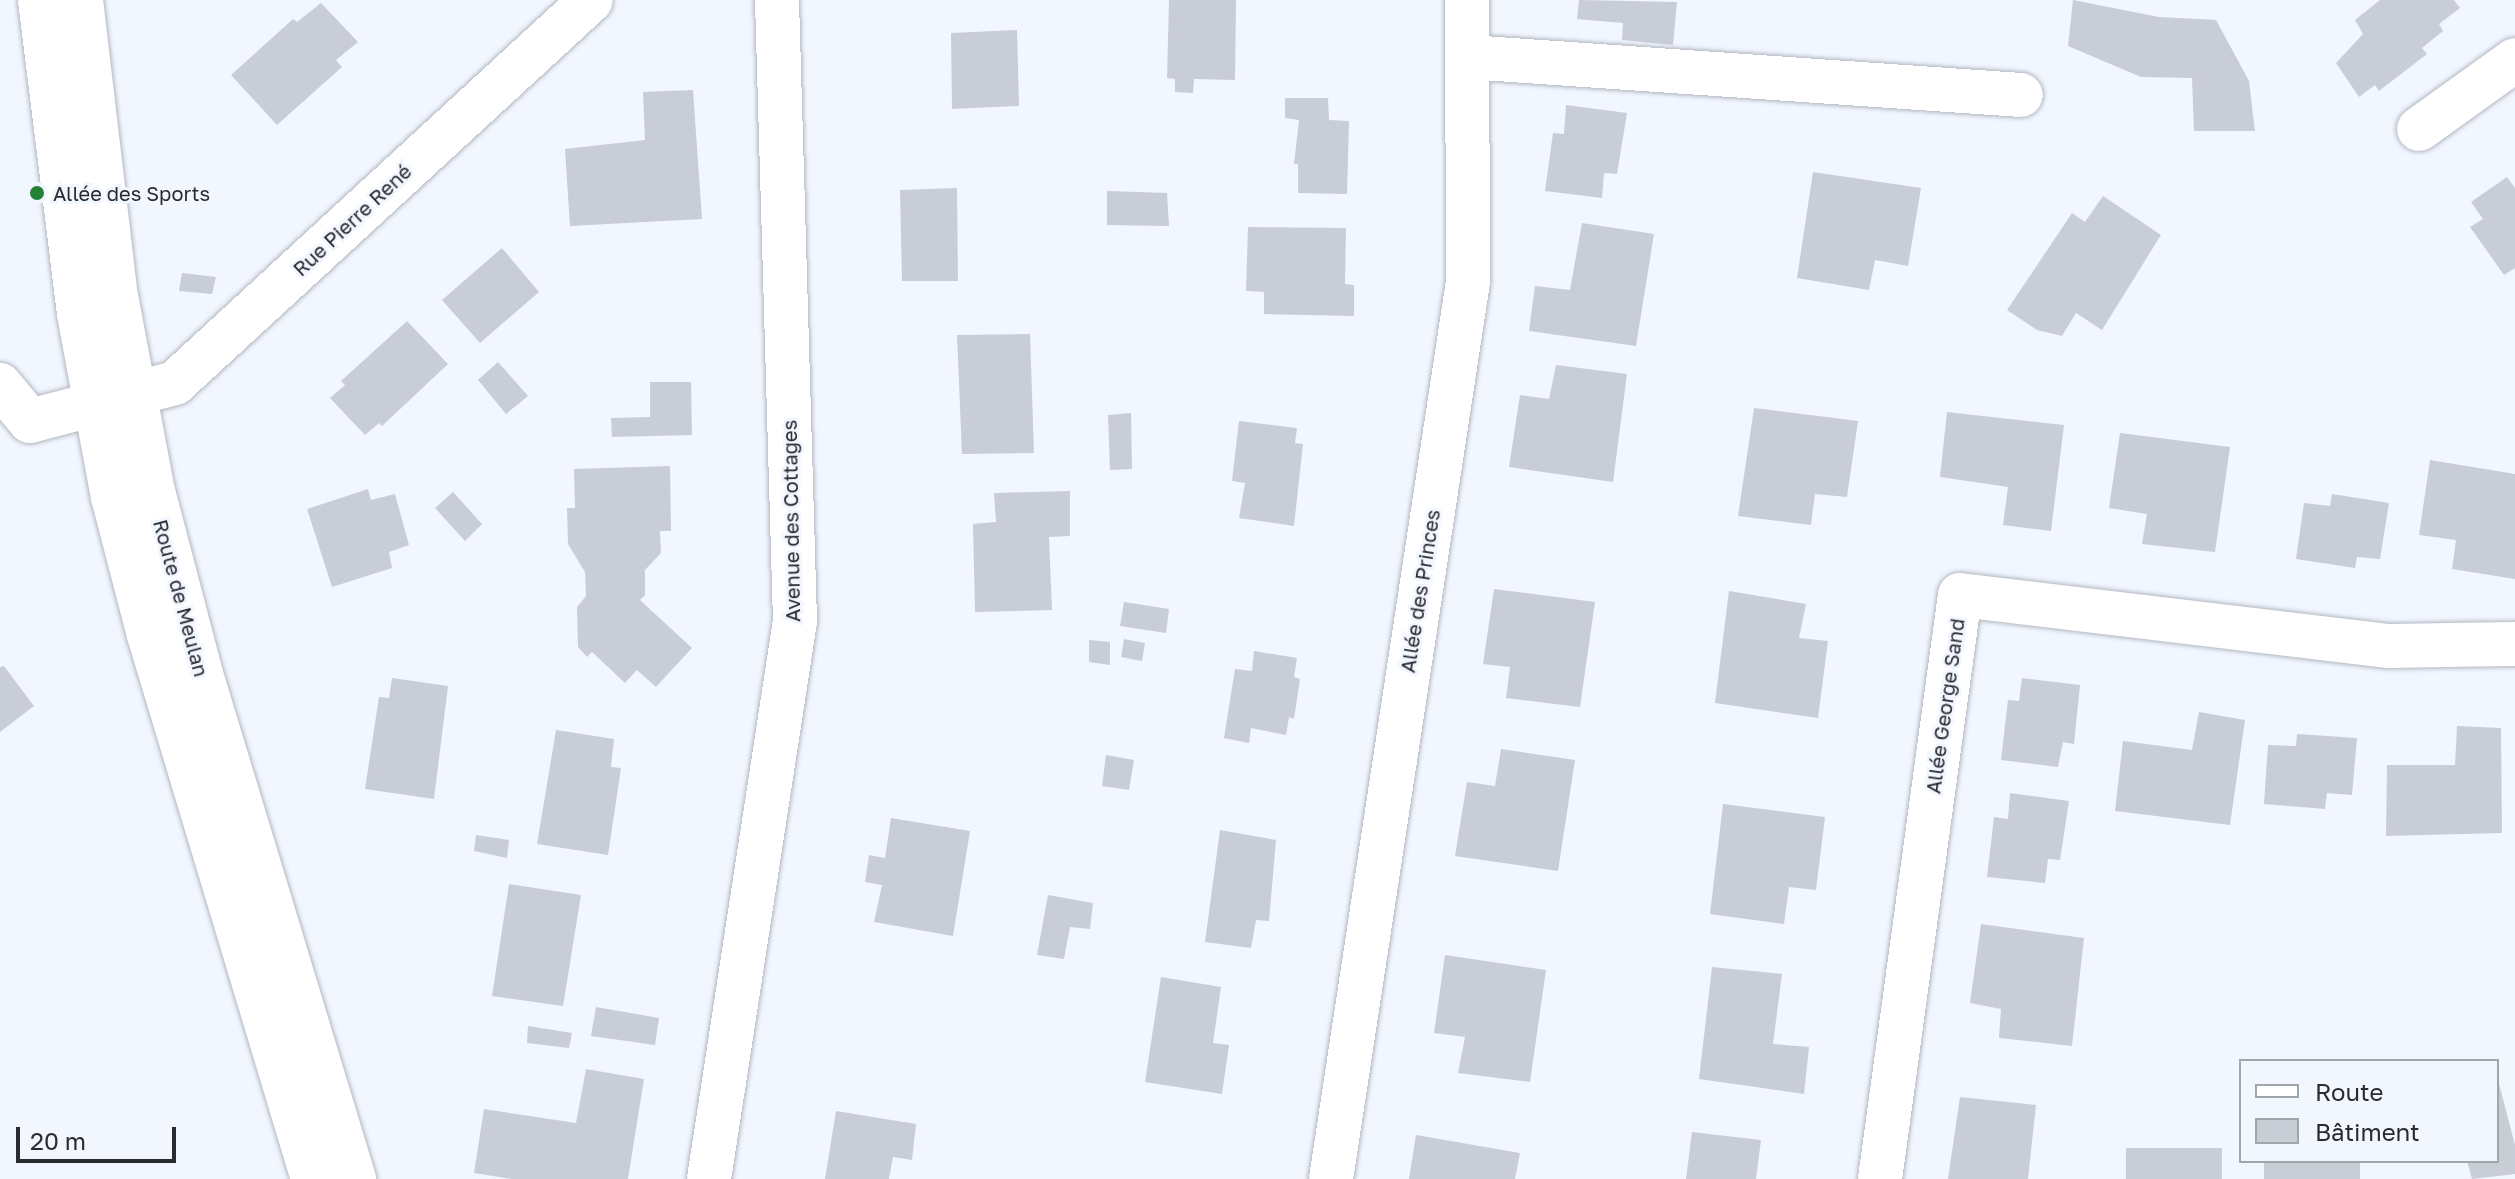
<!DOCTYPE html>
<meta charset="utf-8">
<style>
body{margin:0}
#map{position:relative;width:2515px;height:1179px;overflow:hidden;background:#f1f6ff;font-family:"Golos Text",sans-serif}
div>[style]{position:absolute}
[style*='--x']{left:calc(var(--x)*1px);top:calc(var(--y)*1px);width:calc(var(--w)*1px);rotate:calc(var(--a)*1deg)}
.building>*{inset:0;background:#c9cdd6}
.roads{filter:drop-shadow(0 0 2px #b3b8c0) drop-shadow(0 0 2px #b3b8c0)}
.minor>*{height:44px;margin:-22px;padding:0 22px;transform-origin:22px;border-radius:22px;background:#fff}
.major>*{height:44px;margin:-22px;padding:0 22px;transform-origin:22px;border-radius:22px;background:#fff}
.dots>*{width:22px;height:22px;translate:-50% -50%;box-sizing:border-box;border:4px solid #f1f6ff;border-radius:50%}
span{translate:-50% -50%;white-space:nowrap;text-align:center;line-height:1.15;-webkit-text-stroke:6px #f1f6ff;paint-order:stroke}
.poi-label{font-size:20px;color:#2a2b2f}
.left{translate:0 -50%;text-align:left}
.street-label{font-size:20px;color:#2a2b2f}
.legend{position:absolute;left:2239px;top:1059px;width:260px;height:104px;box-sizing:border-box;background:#f1f6ff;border:2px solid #a1a5ac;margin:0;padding:10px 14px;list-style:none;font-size:24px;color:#2a2b2f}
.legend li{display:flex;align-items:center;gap:16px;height:40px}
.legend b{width:40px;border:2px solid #a1a5ac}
.scale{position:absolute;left:16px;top:1127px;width:160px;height:36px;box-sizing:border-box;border:4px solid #2a2b2f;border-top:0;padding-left:10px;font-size:24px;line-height:28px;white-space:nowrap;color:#2a2b2f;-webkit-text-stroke:6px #f1f6ff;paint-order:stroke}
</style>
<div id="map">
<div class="building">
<i style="clip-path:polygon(1169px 0,1236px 0,1235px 80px,1194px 79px,1193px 93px,1175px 92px,1175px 79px,1167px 78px)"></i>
<i style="clip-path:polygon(1579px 0,1677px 2px,1673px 45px,1622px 40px,1623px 23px,1577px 19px)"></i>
<i style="clip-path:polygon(2073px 0,2159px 17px,2216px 20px,2249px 81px,2255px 131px,2194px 131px,2192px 78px,2141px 77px,2068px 46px)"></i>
<i style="clip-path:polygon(2380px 0,2454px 0,2460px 8px,2439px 24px,2443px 31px,2422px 48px,2427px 54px,2379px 91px,2375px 85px,2359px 97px,2336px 63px,2363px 34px,2355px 20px)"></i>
<i style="clip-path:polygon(321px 3px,358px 42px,336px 60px,342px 67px,277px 125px,231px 75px,293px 19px,297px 22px)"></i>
<i style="clip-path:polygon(1017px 30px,1019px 106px,952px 109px,951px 33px)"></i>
<i style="clip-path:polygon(693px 90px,702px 219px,570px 226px,565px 149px,645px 140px,643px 92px)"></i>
<i style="clip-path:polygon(1285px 98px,1328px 98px,1329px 120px,1349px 121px,1347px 194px,1298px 193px,1298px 164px,1294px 164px,1299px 120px,1285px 118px)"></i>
<i style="clip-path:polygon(1566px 105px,1627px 113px,1617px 174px,1604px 173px,1602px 198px,1545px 191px,1553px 133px,1564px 134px)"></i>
<i style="clip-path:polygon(1813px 172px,1921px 188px,1908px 266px,1875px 260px,1869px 290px,1797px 278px)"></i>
<i style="clip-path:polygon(2507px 177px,2515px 188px,2515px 268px,2504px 275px,2470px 227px,2483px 219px,2471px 202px)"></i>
<i style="clip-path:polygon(957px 188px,958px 281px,902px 281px,900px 190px)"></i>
<i style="clip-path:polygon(1107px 191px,1167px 193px,1169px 226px,1107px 225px)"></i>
<i style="clip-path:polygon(2103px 196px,2161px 235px,2102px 330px,2076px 313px,2062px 336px,2037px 330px,2007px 310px,2072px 213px,2085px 222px)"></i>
<i style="clip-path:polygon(1582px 223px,1654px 234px,1636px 346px,1529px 331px,1535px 286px,1570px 290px)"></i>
<i style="clip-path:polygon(1248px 227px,1346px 228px,1345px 284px,1354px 285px,1354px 316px,1264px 314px,1264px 292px,1246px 291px)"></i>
<i style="clip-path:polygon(502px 248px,539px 292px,480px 343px,442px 300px)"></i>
<i style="clip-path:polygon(182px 273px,216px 277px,212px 294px,179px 291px)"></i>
<i style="clip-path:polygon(407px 321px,448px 364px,382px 426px,379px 423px,365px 435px,330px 398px,345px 385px,341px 381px)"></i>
<i style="clip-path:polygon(1030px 334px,1034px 453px,962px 454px,957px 335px)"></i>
<i style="clip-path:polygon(498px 362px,528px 396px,506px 414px,478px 380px)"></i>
<i style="clip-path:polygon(1556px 365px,1627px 374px,1613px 482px,1509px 467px,1520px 395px,1549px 399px)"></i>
<i style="clip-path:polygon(650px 382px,691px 382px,692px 435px,612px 437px,611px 418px,650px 417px)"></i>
<i style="clip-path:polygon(1754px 408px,1858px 421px,1847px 497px,1815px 494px,1811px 525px,1738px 516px)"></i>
<i style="clip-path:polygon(1947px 412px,2064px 425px,2051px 531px,2003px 525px,2008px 487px,1940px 477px)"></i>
<i style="clip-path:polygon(1131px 413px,1132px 469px,1110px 470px,1108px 415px)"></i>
<i style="clip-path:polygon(1239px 421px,1297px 428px,1295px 443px,1303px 444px,1294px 526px,1239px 518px,1245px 483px,1232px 481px)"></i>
<i style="clip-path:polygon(2120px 433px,2230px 447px,2215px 552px,2142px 544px,2147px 514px,2109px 508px)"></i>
<i style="clip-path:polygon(2430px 460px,2515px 474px,2515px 579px,2452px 569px,2456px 540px,2419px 535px)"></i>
<i style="clip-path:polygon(670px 466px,671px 531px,660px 531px,661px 553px,645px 570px,645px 595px,640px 600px,692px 648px,656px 687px,637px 670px,625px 683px,592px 652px,587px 657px,578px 647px,577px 607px,586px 596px,585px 572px,568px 544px,567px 508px,575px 508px,574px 469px)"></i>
<i style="clip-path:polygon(368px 489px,371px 500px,395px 494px,409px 545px,389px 552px,392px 568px,332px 587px,307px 509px)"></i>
<i style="clip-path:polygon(1070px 491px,1070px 536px,1049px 537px,1052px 610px,975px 612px,973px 524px,996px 522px,994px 493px)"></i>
<i style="clip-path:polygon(453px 492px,482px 524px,465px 541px,435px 508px)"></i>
<i style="clip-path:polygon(2332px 494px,2389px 503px,2380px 559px,2357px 557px,2355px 568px,2296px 559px,2304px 503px,2330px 506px)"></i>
<i style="clip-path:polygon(1494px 589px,1595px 602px,1580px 707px,1506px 698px,1510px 667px,1483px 664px)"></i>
<i style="clip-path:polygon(1729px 591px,1806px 604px,1799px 638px,1828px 641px,1818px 718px,1715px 703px)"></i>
<i style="clip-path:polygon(1124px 602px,1169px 609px,1166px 633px,1120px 626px)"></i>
<i style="clip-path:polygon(1124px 639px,1145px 643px,1142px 661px,1121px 657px)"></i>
<i style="clip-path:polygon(1089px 640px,1110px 642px,1110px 665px,1089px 662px)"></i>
<i style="clip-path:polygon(1254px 651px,1297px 658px,1294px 677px,1300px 679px,1294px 719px,1289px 717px,1286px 735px,1251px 728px,1249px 743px,1224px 738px,1235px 669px,1252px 671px)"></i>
<i style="clip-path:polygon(4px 666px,34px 706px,0 732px,0 667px)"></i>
<i style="clip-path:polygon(392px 678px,448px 686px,434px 799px,365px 789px,379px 697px,389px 698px)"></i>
<i style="clip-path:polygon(2022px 678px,2080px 685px,2074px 744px,2063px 742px,2058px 767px,2001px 760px,2008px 700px,2019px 701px)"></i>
<i style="clip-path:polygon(2199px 712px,2245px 720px,2230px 825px,2115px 811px,2123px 741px,2192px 750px)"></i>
<i style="clip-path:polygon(2457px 726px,2501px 728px,2502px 833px,2386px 836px,2387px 765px,2455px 765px)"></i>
<i style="clip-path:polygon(556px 730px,614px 739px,611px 767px,621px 768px,608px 855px,537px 844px)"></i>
<i style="clip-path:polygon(2297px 734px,2357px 738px,2352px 795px,2327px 793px,2325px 809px,2264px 804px,2268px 745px,2296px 746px)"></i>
<i style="clip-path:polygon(1501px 749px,1575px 760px,1558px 871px,1455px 856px,1467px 782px,1495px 786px)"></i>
<i style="clip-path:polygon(1106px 755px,1134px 760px,1129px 790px,1102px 786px)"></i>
<i style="clip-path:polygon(2010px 793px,2069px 801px,2060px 860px,2048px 859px,2045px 883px,1987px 877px,1994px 817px,2008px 819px)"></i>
<i style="clip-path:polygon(1723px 804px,1825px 817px,1816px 890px,1789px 887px,1784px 924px,1710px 914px)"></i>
<i style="clip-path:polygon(891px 818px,970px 831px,953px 936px,874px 922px,882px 885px,865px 882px,869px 855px,885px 858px)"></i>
<i style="clip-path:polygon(1220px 830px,1276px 840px,1269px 921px,1256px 920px,1251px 948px,1205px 942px)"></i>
<i style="clip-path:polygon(476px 835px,509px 840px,507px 858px,474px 851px)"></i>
<i style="clip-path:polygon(509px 884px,581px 895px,563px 1006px,492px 996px)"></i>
<i style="clip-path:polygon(1048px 895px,1093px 903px,1090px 929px,1070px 927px,1064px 959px,1037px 955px)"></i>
<i style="clip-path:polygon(1981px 924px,2084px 938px,2072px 1046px,1999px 1038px,2001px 1009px,1970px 1003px)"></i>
<i style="clip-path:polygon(1445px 955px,1546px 970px,1530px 1082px,1458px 1073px,1465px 1037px,1434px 1033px)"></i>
<i style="clip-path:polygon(1712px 967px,1782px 974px,1773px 1044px,1809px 1047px,1804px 1094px,1699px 1079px)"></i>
<i style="clip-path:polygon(1161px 977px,1221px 987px,1213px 1043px,1229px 1045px,1222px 1094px,1145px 1082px)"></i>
<i style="clip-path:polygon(596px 1007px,659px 1018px,655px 1045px,591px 1036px)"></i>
<i style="clip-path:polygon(528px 1026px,572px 1033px,569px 1048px,527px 1043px)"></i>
<i style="clip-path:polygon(586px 1069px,644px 1079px,628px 1179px,512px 1179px,474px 1173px,484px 1109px,576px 1123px)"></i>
<i style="clip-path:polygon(2497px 1076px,2515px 1145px,2515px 1174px,2472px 1179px,2467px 1161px,2497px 1161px)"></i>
<i style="clip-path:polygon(1960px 1097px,2036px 1105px,2028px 1179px,1948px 1179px)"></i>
<i style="clip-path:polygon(836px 1111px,916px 1124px,912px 1160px,893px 1157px,889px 1179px,825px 1179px)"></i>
<i style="clip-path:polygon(1692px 1132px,1761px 1140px,1756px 1179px,1686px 1179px)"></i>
<i style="clip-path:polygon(1416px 1135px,1520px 1153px,1515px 1179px,1409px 1179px)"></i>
<i style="clip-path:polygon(2126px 1148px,2222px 1148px,2222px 1179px,2126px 1179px)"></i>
<i style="clip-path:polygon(2264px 1161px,2360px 1161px,2360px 1179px,2264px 1179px)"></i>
</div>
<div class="roads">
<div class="minor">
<i style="--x:1468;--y:57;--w:554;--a:3.93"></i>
<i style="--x:2419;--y:129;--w:118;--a:-35.7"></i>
<i style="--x:0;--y:385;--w:47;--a:50.2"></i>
<i style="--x:30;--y:421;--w:150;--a:-14.7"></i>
<i style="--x:175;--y:383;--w:565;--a:-42.63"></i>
<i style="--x:709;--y:1179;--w:565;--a:-81.24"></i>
<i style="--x:795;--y:621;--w:621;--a:-91.66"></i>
<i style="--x:1331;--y:1179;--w:907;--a:-81.32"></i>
<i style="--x:1468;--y:282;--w:282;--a:-90.2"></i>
<i style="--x:1880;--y:1179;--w:589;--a:-82.2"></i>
<i style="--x:1960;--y:595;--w:432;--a:6.8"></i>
<i style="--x:2389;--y:646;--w:126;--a:-0.9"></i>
</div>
<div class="major">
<i style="--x:40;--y:0;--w:316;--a:82.9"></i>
<i style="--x:79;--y:314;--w:186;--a:79.5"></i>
<i style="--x:113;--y:497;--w:143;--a:75.4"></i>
<i style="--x:149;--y:635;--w:568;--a:73.22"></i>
<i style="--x:81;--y:0;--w:298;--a:83.3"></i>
<i style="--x:116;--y:296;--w:198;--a:79.3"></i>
<i style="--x:153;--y:491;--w:189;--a:75.3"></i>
<i style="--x:201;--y:674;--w:528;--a:73.14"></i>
</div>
</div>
<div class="dots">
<i style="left:37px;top:193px;background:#228336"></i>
</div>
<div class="poi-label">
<span class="left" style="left:53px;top:193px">Allée des Sports</span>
</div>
<div class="street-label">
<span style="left:352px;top:220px;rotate:-43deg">Rue Pierre René</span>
<span style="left:791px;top:521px;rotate:-91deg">Avenue des Cottages</span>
<span style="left:1420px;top:591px;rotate:-81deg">Allée des Princes</span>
<span style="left:181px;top:598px;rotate:75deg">Route de Meulan</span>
<span style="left:1945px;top:706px;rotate:-82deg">Allée George Sand</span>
</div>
<ul class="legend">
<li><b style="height:10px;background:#fff"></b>Route</li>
<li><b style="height:22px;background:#c9cdd6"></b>Bâtiment</li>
</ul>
<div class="scale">20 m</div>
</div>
